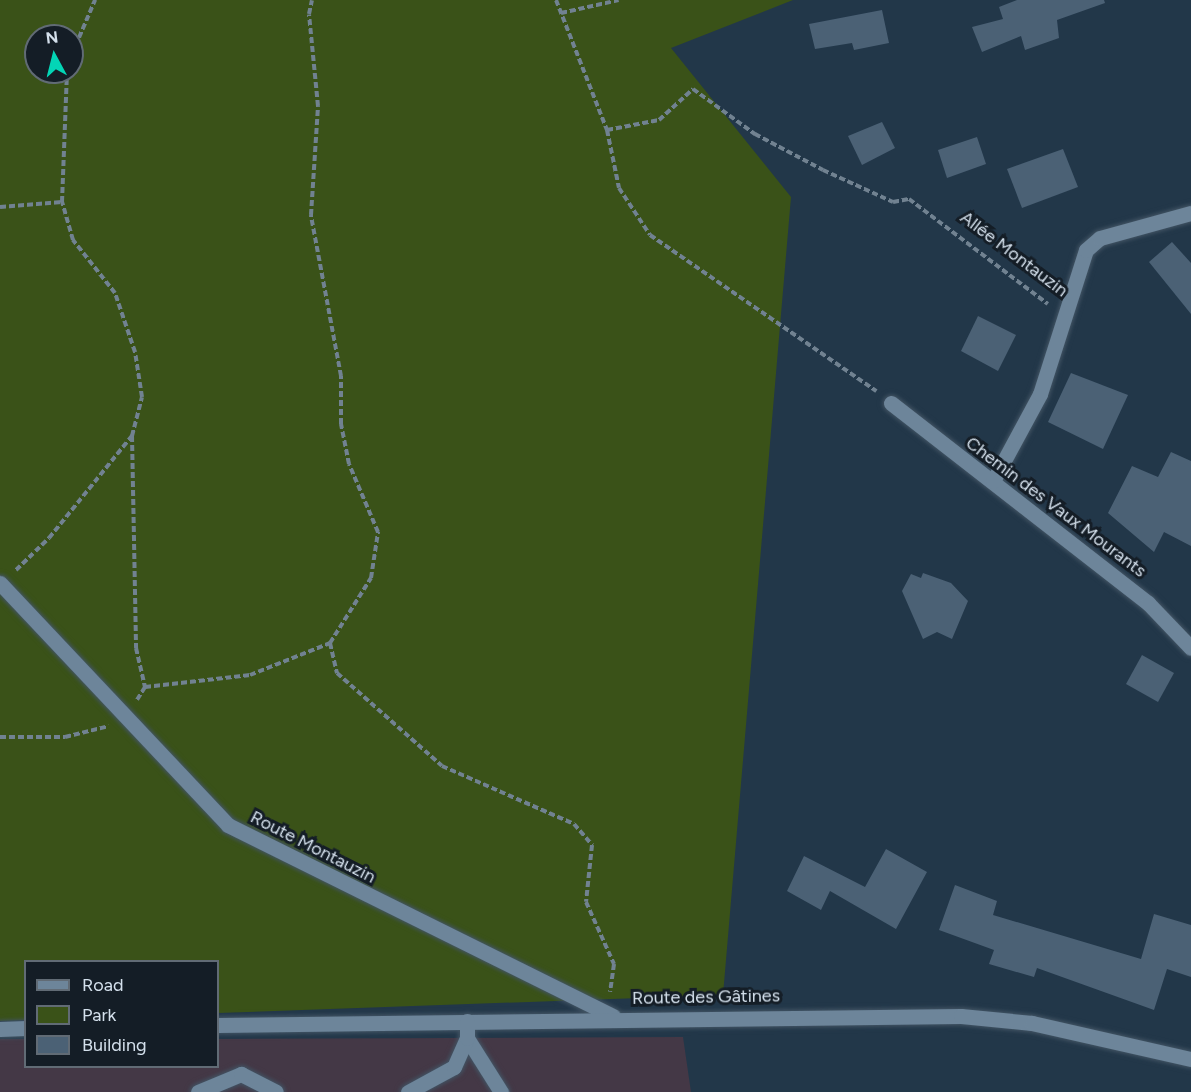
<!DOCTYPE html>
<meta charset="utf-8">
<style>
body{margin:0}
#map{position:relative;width:1191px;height:1092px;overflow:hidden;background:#223749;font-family:Figtree,sans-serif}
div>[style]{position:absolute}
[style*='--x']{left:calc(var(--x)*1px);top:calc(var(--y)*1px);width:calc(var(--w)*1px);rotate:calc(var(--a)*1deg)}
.commercial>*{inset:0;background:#443846}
.green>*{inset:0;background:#3a5218}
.building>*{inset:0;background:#4b6175}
.path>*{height:4px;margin-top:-2px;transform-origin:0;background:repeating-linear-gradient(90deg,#718291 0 6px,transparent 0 9px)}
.roads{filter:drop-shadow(0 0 2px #425464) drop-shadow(0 0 2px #425464)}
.minor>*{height:15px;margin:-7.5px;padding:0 7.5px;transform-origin:7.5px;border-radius:7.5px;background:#6d859a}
span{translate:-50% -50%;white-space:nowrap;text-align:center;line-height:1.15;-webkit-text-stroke:6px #141d26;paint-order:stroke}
.street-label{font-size:18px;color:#d4e0ec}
.legend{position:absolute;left:24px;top:960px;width:195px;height:108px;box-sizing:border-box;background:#141d26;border:2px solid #616b75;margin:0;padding:8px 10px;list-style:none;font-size:18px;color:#d4e0ec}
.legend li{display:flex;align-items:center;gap:12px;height:30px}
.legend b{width:30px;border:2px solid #616b75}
.north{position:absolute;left:24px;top:24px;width:60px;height:60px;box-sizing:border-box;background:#141d26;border:2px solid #616b75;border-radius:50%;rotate:353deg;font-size:16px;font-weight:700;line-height:24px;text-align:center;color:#d4e0ec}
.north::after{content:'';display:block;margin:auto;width:21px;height:27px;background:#03d5b6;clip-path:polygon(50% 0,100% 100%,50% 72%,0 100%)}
</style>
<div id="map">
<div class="commercial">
<i style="clip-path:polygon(683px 1037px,691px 1092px,0 1092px,0 1039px,25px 1039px,26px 1066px,218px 1066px,218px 1039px)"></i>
</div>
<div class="green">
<i style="clip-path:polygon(evenodd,0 0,793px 0,671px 48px,791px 197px,723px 995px,218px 1013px,218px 962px,26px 962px,25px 1020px,0 1021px,0 0,36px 36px,72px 36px,72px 72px,36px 72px,36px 36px)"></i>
</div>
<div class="building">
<i style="clip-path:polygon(1017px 0,1104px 0,1105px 3px,1057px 20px,1059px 38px,1025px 50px,1021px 36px,982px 52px,972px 27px,1003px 19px,999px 7px)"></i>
<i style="clip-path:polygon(882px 10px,889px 43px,854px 50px,852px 43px,815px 49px,809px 24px)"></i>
<i style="clip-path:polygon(882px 122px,895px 148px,862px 165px,848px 136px)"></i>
<i style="clip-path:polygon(977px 137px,986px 164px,947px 178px,938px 150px)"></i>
<i style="clip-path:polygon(1063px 149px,1078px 187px,1022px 208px,1007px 169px)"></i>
<i style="clip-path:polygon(1172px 242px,1191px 263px,1191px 314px,1149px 262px)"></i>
<i style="clip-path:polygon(978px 316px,1016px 335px,998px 371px,961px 351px)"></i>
<i style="clip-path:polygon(1071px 373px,1128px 395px,1103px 449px,1048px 422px)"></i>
<i style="clip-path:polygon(1171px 452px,1191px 461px,1191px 546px,1164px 532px,1154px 552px,1108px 513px,1132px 466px,1158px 477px)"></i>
<i style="clip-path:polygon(923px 573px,951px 583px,968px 601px,952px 639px,937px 632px,923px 639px,902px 591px,911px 574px,921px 578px)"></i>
<i style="clip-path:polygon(1142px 655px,1174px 673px,1158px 702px,1126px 684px)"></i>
<i style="clip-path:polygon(886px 849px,927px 872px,896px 929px,830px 891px,821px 910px,787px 891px,804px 856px,865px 887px)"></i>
<i style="clip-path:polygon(955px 885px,997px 901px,993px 915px,1141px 959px,1154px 914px,1191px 925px,1191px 977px,1167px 969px,1154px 1010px,1037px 968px,1034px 977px,989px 964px,994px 950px,939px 930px)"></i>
</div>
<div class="path">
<i style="--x:556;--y:0;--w:140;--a:68.6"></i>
<i style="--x:607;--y:130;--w:59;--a:78.3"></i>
<i style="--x:619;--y:188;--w:56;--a:56.6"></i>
<i style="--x:650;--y:235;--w:275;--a:34.6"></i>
<i style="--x:561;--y:13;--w:59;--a:-12.6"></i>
<i style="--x:72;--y:54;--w:59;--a:-66.9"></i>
<i style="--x:607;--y:130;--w:53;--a:-10.9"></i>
<i style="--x:659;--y:120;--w:46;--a:-42.4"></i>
<i style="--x:693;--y:89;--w:77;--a:36"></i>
<i style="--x:755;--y:134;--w:77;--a:27.9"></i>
<i style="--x:823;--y:170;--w:77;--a:24.6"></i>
<i style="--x:893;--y:202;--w:16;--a:-11"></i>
<i style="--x:909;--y:199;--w:174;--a:37.1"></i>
<i style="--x:0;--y:207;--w:62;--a:-4.6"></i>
<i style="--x:132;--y:436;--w:212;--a:88.9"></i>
<i style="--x:136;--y:648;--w:40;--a:77"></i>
<i style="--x:145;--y:687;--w:15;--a:122"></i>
<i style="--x:16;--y:570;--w:46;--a:-44.1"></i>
<i style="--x:49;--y:538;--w:132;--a:-50.9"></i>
<i style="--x:132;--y:436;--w:40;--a:-75.6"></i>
<i style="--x:142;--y:397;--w:46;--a:-98.8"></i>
<i style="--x:135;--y:352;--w:62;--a:-108.7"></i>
<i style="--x:115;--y:293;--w:68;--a:-128.4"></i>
<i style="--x:73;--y:240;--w:40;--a:-106"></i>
<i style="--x:62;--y:202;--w:130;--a:-87.8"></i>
<i style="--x:330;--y:643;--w:31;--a:77"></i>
<i style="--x:337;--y:673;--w:140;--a:41.5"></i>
<i style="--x:442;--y:766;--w:144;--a:23.7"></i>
<i style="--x:574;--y:824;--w:28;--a:49"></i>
<i style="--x:592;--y:845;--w:57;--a:96"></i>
<i style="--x:586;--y:902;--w:68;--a:65.7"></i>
<i style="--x:614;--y:964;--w:28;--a:98"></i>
<i style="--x:145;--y:687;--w:106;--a:-6.5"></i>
<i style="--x:250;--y:675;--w:86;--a:-21.8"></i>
<i style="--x:330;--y:643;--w:77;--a:-57.8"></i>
<i style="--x:371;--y:578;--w:47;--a:-81.3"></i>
<i style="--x:378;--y:532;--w:74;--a:-113.1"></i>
<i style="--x:349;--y:464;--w:41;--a:-101.3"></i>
<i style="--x:341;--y:424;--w:48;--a:-90"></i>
<i style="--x:341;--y:376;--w:164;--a:-100.6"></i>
<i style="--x:311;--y:215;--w:109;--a:-86.3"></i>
<i style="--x:318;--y:106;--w:92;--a:-95.6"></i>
<i style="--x:309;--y:14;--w:14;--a:-78"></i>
<i style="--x:0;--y:737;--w:65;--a:0"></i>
<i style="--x:65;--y:737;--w:45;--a:-14"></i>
</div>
<div class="roads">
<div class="minor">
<i style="--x:891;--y:403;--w:326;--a:37.9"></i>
<i style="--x:1148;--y:603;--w:62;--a:46.3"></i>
<i style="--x:993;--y:481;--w:99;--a:-61.6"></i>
<i style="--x:1040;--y:394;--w:151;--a:-72.3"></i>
<i style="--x:1086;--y:250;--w:18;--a:-41"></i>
<i style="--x:1100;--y:238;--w:94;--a:-15.4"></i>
<i style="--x:0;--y:583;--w:332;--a:46.7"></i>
<i style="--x:228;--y:825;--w:430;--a:26.4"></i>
<i style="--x:218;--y:1025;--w:743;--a:-0.69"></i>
<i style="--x:961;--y:1016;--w:71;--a:5.6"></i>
<i style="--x:1032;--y:1023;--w:163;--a:12.8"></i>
<i style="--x:0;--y:1029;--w:26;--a:-2"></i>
<i style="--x:467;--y:1038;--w:64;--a:57.8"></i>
<i style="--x:198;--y:1092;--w:47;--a:-22.7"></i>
<i style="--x:241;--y:1074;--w:39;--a:27"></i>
<i style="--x:408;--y:1092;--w:52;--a:-28.5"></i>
<i style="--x:454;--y:1067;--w:32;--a:-66"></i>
<i style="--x:467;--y:1038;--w:17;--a:-90"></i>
</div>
</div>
<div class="street-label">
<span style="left:1014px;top:254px;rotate:37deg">Allée Montauzin</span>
<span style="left:1056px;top:507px;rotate:37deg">Chemin des Vaux Mourants</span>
<span style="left:313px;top:847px;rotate:27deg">Route Montauzin</span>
<span style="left:706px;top:997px;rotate:-1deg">Route des Gâtines</span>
</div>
<ul class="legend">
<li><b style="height:8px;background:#6d859a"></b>Road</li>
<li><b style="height:16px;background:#3a5218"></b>Park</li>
<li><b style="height:16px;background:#4b6175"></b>Building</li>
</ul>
<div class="north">N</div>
</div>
